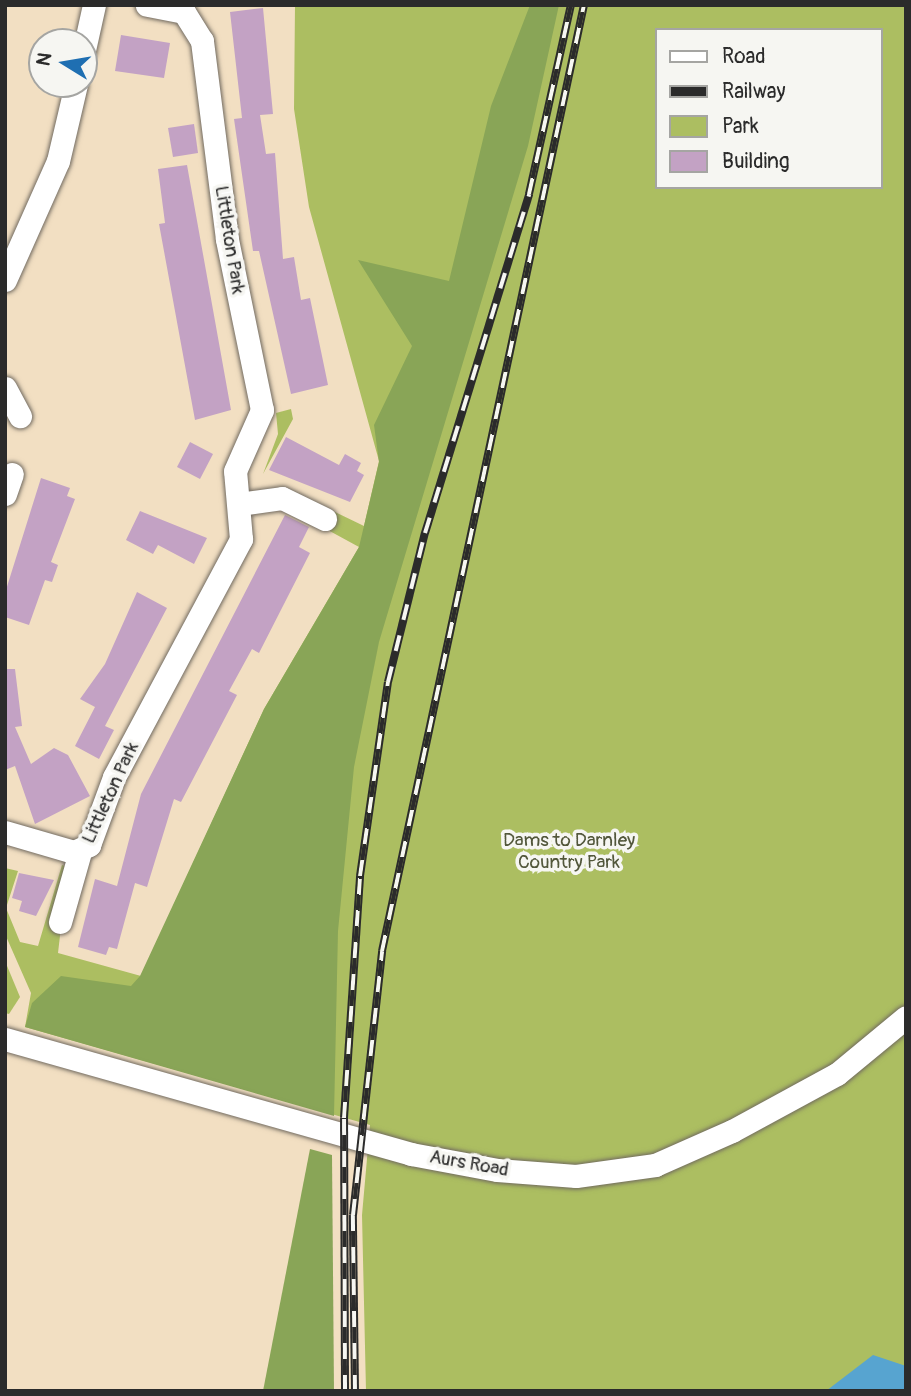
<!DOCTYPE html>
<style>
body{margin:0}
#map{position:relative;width:911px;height:1396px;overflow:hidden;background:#f2dfc2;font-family:Pangolin,sans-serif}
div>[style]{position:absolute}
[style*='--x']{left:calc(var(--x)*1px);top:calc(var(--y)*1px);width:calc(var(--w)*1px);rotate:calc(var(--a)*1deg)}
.green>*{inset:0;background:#acbe61}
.forest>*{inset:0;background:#89a557}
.water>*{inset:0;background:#57a4d0}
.building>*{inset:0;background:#c3a2c4}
.roads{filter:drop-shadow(0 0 2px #716a60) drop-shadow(0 0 2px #716a60)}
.minor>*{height:23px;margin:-11.5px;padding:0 11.5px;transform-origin:11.5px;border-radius:11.5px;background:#fff}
.rail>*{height:8px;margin-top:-4px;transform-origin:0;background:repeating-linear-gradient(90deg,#f6f6f2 0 16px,#2b2b2b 0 32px);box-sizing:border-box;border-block:2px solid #2b2b2b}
span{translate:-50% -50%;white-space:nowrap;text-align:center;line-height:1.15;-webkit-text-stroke:7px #f6f6f2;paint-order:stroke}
.street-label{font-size:19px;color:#2b2b2b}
.park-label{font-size:19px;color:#52573b}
.frame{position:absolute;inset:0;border:7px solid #2b2b2b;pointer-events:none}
.legend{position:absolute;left:655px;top:28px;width:228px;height:161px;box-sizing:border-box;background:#f6f6f2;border:2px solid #a5a5a2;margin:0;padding:9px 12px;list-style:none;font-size:21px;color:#2b2b2b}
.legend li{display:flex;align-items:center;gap:14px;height:35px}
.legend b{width:35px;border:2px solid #a5a5a2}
.north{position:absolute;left:28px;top:28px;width:70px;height:70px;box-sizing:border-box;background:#f6f6f2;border:2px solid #a5a5a2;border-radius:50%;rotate:281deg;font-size:19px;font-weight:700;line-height:28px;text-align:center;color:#2b2b2b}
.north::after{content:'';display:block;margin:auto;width:24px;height:32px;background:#1f6fb2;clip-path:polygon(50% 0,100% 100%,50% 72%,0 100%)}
</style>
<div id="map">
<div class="green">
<i style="clip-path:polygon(evenodd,295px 5px,906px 5px,906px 1391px,366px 1391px,362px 1215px,370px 1125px,25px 1027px,31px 993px,5px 934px,5px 868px,18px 871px,6px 908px,20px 942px,38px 946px,62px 865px,68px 867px,58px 953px,141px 976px,264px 709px,359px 547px,326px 529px,335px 512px,364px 526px,379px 461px,309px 207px,294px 109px,295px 5px,657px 30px,881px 30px,881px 187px,657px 187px,657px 30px)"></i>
<i style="clip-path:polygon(291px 409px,293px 419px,263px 474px,278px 434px,276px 413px)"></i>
<i style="clip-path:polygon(5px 961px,20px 997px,9px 1014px,5px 1013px)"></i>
</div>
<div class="forest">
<i style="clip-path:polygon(530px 5px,559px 5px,528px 146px,379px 642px,354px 767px,338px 931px,334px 1116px,25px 1027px,32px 1003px,61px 976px,131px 986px,140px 976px,264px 709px,359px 547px,379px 462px,374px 425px,412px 346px,358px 260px,449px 281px,491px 106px)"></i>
<i style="clip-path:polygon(310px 1149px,332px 1155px,334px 1391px,263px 1391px)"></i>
</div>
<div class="water">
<i style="clip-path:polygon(873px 1355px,906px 1366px,906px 1391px,826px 1391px)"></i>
</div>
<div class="building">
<i style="clip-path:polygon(263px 8px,273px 114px,260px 115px,266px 154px,275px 153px,283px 259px,294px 257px,301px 300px,310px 298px,328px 385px,291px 394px,259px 251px,253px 251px,234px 119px,242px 118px,230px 12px)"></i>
<i style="clip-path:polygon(121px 35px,170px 43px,164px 78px,115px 71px)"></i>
<i style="clip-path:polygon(194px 124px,198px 153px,173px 157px,168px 128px)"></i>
<i style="clip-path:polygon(187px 165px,231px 410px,195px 420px,159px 224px,165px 223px,158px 169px)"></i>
<i style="clip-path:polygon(286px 437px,339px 465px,345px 454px,361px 463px,357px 471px,364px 475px,350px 502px,269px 470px)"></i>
<i style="clip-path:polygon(190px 442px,213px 454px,200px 479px,177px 467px)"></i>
<i style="clip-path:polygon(41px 478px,70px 488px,67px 496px,75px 499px,51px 562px,58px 565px,52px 582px,45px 580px,29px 625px,5px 617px,5px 593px)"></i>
<i style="clip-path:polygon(140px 511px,207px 538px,194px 564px,158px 545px,153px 554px,126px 540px)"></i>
<i style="clip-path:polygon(285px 515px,309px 527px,299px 547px,310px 553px,259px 653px,252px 649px,229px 691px,237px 695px,181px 802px,174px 799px,147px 887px,135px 883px,117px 949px,109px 947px,106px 955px,78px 947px,95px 879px,117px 886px,141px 794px)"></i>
<i style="clip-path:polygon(137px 592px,167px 608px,105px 726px,114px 730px,99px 759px,75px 746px,95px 707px,80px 699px,105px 664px)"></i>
<i style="clip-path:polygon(5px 669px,15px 669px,22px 726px,15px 727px,31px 764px,54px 748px,68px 755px,90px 796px,35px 824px,15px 766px,5px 770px)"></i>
<i style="clip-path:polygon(19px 873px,54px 880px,36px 916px,19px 911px,22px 901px,12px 898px)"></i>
</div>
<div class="roads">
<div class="minor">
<i style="--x:84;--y:50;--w:46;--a:-77.5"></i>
<i style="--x:5;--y:280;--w:130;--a:-66"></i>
<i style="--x:58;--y:161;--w:79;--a:-76.8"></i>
<i style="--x:5;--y:388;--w:32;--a:62"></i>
<i style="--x:5;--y:494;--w:21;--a:-71"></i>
<i style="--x:239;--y:504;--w:43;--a:-7.9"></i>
<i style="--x:282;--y:498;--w:48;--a:26"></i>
<i style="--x:5;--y:832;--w:72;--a:16.2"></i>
<i style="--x:74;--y:852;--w:17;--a:-25"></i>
<i style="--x:89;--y:845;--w:72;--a:-69.8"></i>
<i style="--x:114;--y:777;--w:270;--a:-61.9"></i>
<i style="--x:241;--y:539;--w:68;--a:-95"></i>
<i style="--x:235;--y:471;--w:67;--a:-66.1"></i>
<i style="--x:262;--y:410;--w:175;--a:-101.6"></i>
<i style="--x:227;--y:239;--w:200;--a:-97.2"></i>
<i style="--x:202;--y:41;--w:34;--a:-122"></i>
<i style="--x:184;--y:12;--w:38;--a:-169"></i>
<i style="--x:60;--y:922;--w:73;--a:-74.1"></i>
<i style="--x:5;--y:1039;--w:422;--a:15.8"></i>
<i style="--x:411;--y:1154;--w:87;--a:10.5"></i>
<i style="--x:497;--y:1170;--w:79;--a:4.3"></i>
<i style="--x:576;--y:1176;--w:80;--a:-7.9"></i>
<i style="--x:655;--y:1165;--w:84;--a:-23.8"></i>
<i style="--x:732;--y:1131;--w:119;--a:-28.5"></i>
<i style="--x:837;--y:1074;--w:89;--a:-39.6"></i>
</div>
</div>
<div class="rail">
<i style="--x:345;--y:1391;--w:273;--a:-90.2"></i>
<i style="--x:344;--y:1118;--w:243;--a:-86.2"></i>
<i style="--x:360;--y:876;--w:196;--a:-81.8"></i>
<i style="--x:388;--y:682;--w:154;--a:-76.1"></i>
<i style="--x:425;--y:533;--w:355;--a:-72.9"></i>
<i style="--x:529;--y:194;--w:194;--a:-77.5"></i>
<i style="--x:355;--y:1391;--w:176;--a:-90.7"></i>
<i style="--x:353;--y:1215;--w:266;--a:-83.7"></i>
<i style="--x:382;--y:951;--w:967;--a:-77.95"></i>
</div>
<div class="street-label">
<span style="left:229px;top:240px;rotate:81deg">Littleton Park</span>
<span style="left:111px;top:793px;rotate:-65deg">Littleton Park</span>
<span style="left:469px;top:1164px;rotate:10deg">Aurs Road</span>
</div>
<div class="park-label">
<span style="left:569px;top:852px">Dams to Darnley<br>Country Park</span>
</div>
<div class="frame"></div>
<ul class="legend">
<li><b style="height:9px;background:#fff"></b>Road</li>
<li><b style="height:9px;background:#2b2b2b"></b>Railway</li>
<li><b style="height:19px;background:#acbe61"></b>Park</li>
<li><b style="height:19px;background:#c3a2c4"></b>Building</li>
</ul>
<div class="north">N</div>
</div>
